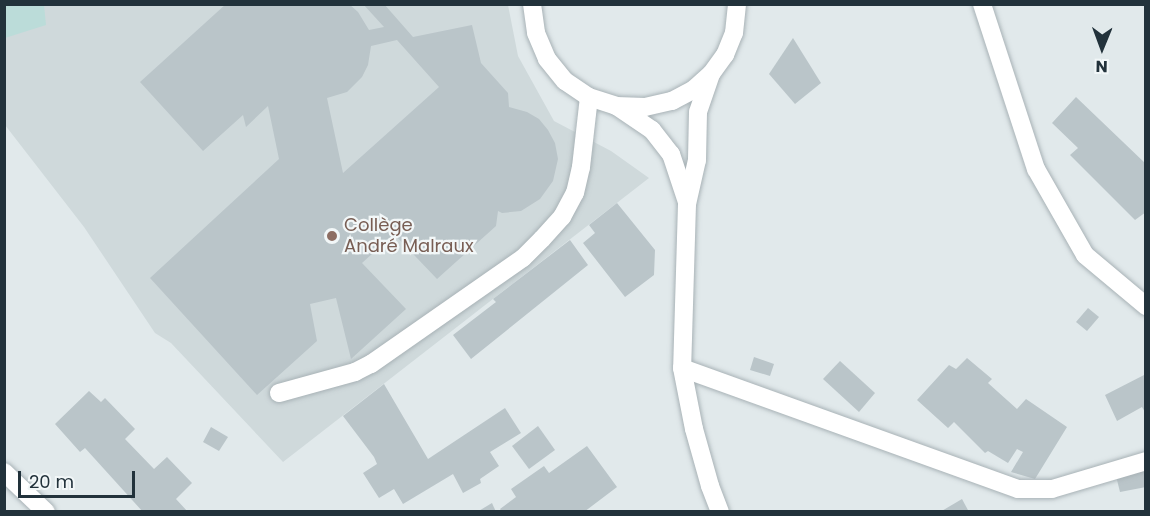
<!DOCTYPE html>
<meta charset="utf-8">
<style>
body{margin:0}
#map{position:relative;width:1150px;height:516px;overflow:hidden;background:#e1e9eb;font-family:Poppins,sans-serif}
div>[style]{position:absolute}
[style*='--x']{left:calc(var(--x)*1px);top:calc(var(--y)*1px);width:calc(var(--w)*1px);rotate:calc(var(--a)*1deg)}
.built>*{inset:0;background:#cfd9db}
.green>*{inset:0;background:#bbdcd9}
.building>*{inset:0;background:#bac5c9}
.roads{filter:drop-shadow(0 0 2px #a8b2b6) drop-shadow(0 0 2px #a8b2b6)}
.minor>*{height:18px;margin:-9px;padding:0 9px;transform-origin:9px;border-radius:9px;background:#fff}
.dots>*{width:16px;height:16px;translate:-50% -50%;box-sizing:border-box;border:3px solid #f2f7f8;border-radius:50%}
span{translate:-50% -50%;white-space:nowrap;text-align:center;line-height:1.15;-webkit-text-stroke:4.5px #f2f7f8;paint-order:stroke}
.education-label{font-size:18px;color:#785e54}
.left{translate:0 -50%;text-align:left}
.frame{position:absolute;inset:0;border:6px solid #22323b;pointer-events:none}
.north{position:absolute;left:1072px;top:18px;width:60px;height:60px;-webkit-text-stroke:4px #f2f7f8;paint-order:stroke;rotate:181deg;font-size:16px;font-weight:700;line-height:24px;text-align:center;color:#22323b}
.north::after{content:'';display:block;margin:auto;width:21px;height:27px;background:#22323b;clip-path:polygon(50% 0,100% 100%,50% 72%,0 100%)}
.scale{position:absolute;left:18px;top:471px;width:117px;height:27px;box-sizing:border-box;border:3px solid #22323b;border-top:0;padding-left:8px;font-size:18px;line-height:21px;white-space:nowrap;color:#22323b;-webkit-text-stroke:4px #f2f7f8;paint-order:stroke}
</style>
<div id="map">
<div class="built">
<i style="clip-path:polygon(4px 5px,508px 5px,518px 56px,554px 121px,611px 151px,649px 178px,283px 462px,171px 343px,155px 333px,84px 227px,5px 125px)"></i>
</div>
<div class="green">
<i style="clip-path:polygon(4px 5px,44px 5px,46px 25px,5px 38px)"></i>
</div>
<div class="building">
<i style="clip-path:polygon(evenodd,226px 4px,349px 4px,358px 12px,369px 30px,384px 27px,363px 4px,384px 4px,413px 37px,472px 25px,481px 63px,508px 93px,509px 107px,527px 112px,539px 119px,548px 130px,555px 143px,558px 159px,553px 181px,540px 199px,521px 211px,502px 213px,498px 211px,496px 226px,437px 279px,394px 234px,362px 263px,406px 309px,351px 359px,336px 298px,310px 304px,317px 341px,257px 395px,150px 278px,279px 159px,268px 106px,246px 127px,243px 115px,203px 151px,140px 82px,226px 4px,397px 40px,439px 87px,343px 173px,327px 98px,347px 92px,362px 77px,368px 65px,371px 46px,397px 40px)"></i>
<i style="clip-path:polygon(793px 38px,821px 83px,795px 104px,769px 74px)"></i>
<i style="clip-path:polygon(1076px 97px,1146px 164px,1146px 212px,1135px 220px,1070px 155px,1078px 148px,1052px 123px)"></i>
<i style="clip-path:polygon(617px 203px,655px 250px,654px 275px,625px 297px,583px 243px,595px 233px,589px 225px)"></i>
<i style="clip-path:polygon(570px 240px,588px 265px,471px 359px,453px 335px,496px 302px,493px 299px)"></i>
<i style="clip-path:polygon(1088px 308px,1099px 317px,1087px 331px,1076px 322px)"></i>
<i style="clip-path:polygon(754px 357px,774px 364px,770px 376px,750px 370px)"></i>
<i style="clip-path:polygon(967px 358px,992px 379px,988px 383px,1017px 409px,1026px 399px,1067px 427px,1035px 479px,1011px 472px,1023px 452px,1017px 449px,1008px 463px,988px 451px,985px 453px,954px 422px,948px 428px,917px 400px,949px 365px,956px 369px)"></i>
<i style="clip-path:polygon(840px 361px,875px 393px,859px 412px,823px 379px)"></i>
<i style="clip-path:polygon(1146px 374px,1146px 414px,1142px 407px,1117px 421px,1105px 395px)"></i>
<i style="clip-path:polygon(384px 384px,428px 459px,505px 408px,521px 433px,490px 452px,499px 466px,480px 479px,481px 483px,463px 493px,453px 474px,403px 504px,394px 489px,379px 498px,363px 473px,377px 464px,374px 457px,343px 416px)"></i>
<i style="clip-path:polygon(89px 391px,101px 402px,105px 398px,135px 429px,125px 439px,154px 469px,167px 457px,192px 483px,176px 499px,188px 512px,143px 512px,85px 448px,80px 452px,55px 424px)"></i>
<i style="clip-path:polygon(538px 426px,555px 450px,529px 469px,512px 446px)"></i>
<i style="clip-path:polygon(211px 427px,228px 437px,219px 451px,203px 442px)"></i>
<i style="clip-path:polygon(587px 446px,617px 487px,584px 512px,502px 512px,500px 509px,516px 497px,511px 489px,544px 466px,549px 473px)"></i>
<i style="clip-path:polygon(1146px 469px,1146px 487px,1120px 492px,1116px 476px)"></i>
<i style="clip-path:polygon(962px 499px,969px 512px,940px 512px)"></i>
<i style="clip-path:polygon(492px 503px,496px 512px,477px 512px)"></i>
</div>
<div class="roads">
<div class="minor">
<i style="--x:532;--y:4;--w:29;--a:82"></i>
<i style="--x:536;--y:33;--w:28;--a:67"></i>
<i style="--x:547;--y:59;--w:28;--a:51"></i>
<i style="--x:565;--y:81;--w:29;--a:34"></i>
<i style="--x:589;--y:97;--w:28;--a:18"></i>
<i style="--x:616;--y:106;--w:29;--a:2"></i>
<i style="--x:645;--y:107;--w:28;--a:-13"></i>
<i style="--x:672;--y:101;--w:24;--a:-28"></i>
<i style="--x:693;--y:90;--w:24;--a:-42"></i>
<i style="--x:711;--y:74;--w:24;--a:-54"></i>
<i style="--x:725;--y:55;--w:24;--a:-68"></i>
<i style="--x:734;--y:33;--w:29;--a:-84"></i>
<i style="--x:982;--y:4;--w:174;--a:71.9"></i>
<i style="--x:1036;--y:169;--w:99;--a:60.3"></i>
<i style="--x:1085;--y:255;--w:80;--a:39.9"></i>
<i style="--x:711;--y:74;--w:40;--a:108.9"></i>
<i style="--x:698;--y:112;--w:48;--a:91.2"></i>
<i style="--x:697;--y:160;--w:45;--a:102.8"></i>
<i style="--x:687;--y:204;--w:164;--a:91.7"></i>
<i style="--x:682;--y:368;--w:62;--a:78.9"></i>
<i style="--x:694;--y:429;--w:59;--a:74.3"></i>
<i style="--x:710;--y:486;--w:28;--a:69"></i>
<i style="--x:618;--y:107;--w:41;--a:34.1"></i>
<i style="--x:652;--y:130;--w:31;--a:52"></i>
<i style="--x:671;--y:154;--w:51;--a:71.6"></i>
<i style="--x:682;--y:368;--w:357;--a:19.8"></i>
<i style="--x:1018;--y:489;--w:34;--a:0"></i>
<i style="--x:1052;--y:489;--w:98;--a:-16.6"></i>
<i style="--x:279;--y:393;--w:79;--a:-15.4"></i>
<i style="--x:355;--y:372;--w:18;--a:-27"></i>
<i style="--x:371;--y:364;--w:185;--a:-34.9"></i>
<i style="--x:523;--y:258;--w:27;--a:-45"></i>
<i style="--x:542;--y:239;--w:30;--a:-48"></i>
<i style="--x:562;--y:217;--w:27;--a:-62"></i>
<i style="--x:575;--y:193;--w:27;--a:-77"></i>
<i style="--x:581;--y:167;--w:70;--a:-83.5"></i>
<i style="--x:4;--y:472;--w:58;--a:43.6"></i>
</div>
</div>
<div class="dots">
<i style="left:332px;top:236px;background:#8d6e63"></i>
</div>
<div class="education-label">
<span class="left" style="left:344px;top:236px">Collège<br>André Malraux</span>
</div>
<div class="frame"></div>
<div class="north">N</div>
<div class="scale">20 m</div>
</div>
